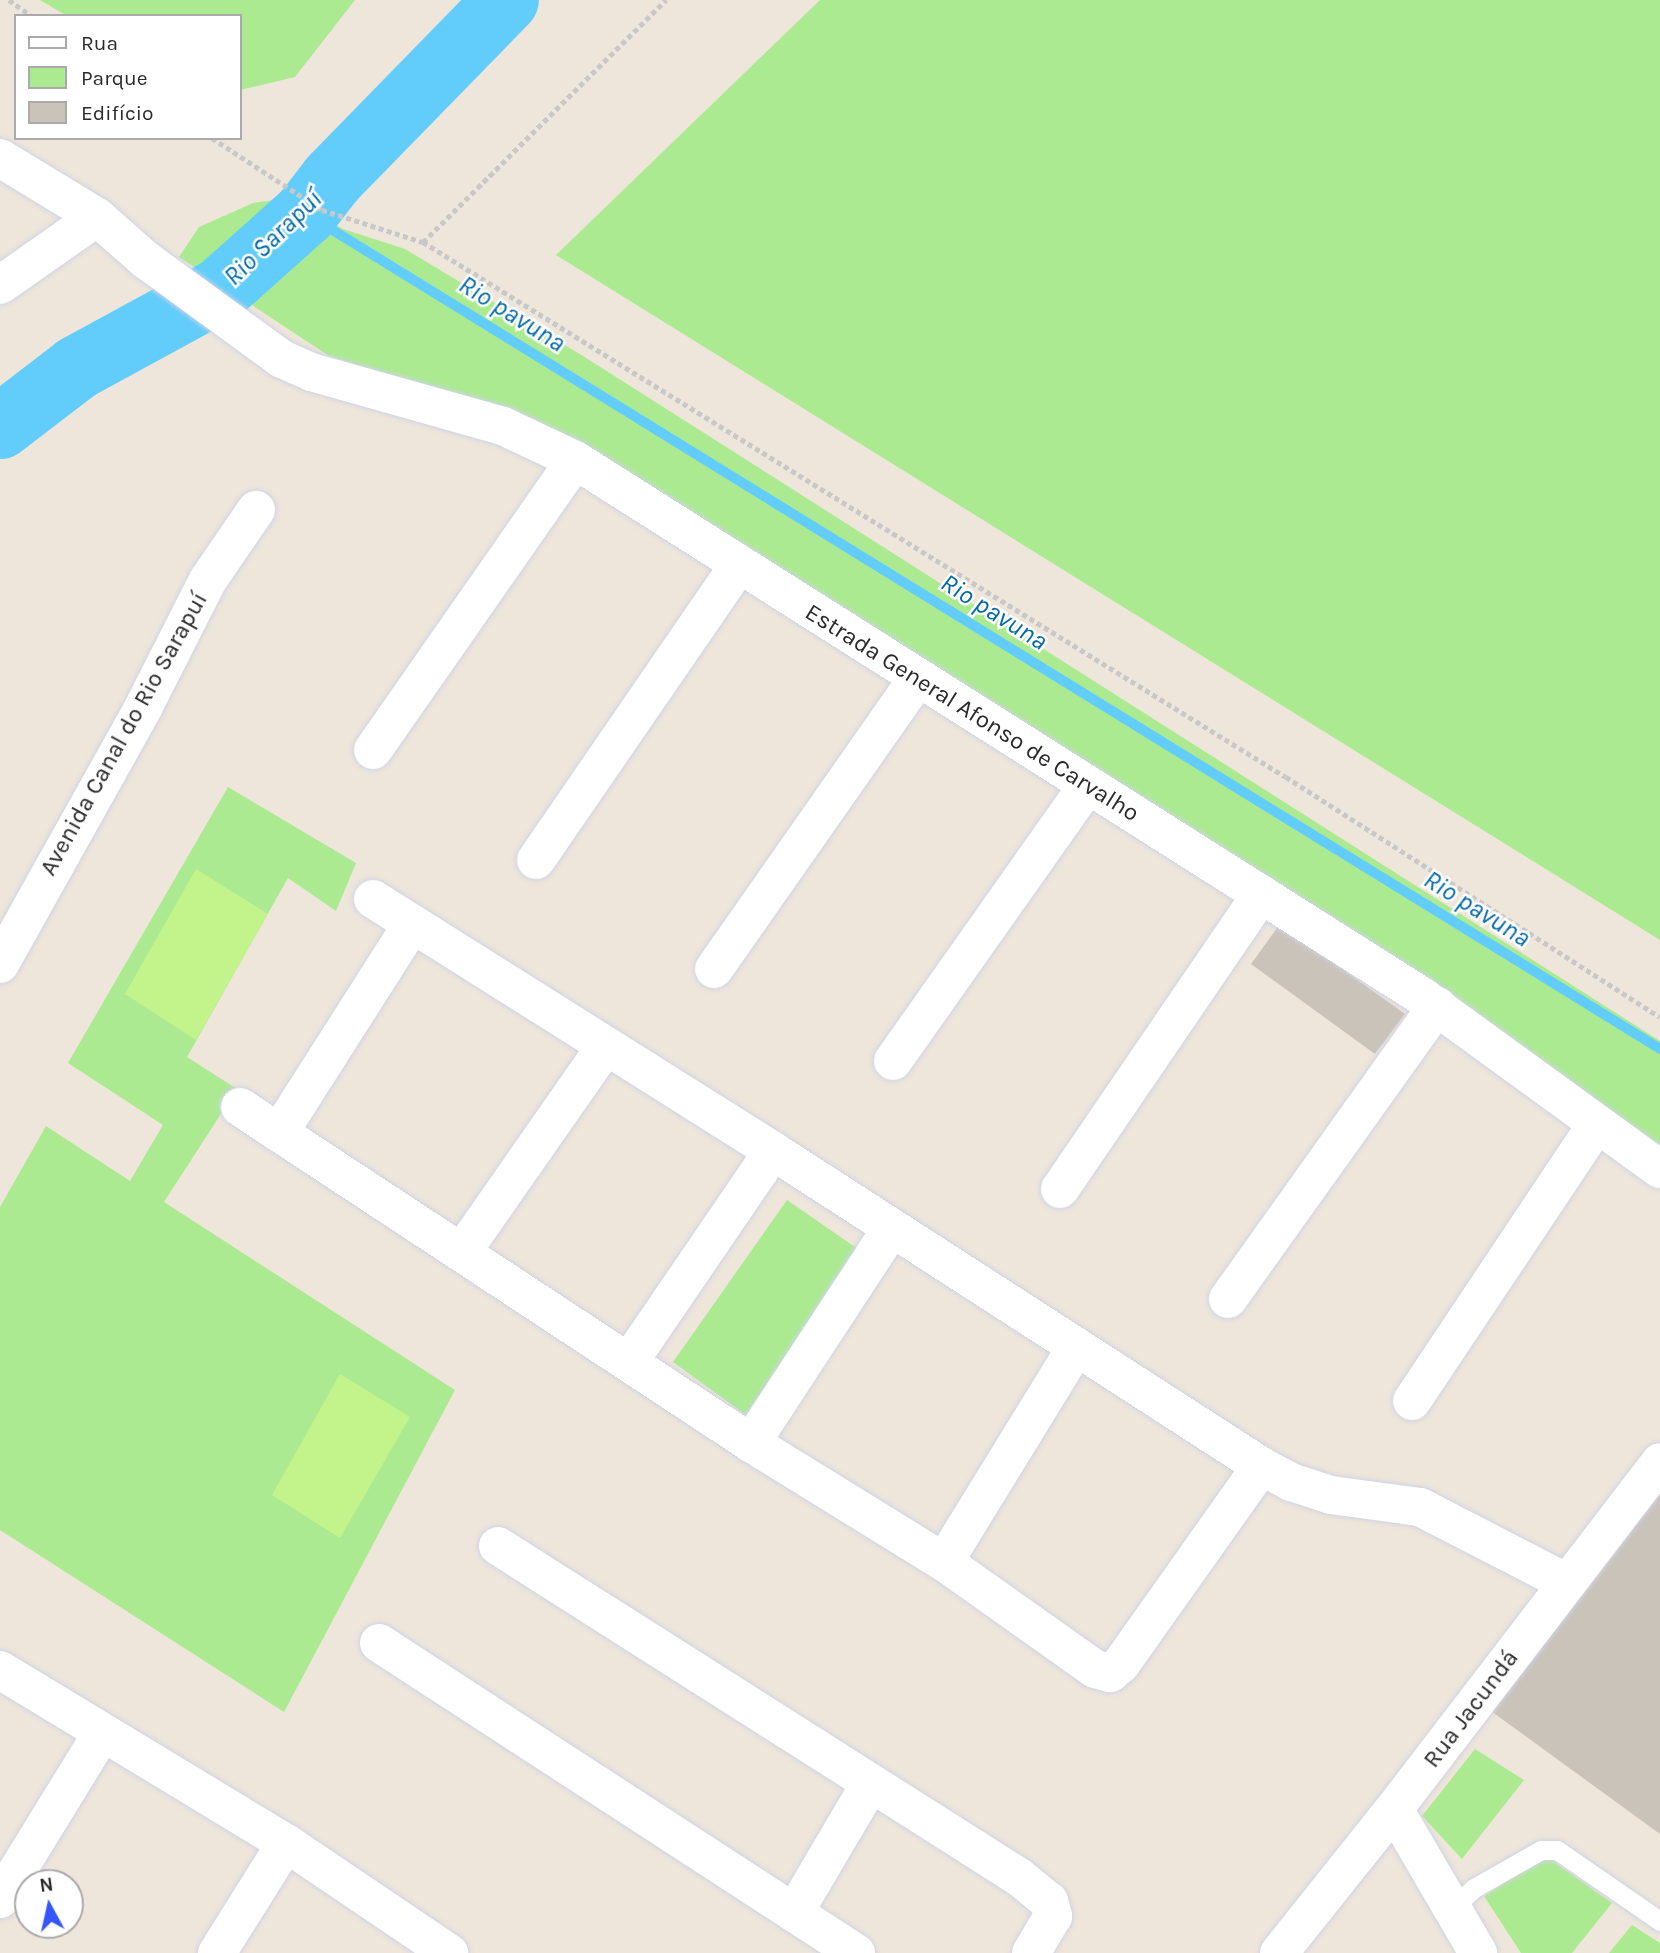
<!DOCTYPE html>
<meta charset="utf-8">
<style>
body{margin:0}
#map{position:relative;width:1660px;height:1953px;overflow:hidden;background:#eee6da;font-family:Karla,sans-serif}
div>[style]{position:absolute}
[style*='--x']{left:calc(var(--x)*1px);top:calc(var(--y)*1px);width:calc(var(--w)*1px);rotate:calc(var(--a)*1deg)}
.green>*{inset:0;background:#acea91}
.pitch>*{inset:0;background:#c3f38b}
.stream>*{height:10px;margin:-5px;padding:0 5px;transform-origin:5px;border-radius:5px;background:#62cdfb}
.river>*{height:65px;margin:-32.5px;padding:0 32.5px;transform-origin:32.5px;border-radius:32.5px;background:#62cdfb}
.building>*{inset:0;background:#c9c3ba}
.path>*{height:4.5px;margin-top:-2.25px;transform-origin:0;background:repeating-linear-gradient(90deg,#c8c8c8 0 5px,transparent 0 8.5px)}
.roads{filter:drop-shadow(0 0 2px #cfd3e5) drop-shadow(0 0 2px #cfd3e5)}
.lane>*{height:19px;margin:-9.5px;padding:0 9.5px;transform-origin:9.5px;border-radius:9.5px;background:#fff}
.street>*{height:38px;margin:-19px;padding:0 19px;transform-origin:19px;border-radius:19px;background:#fff}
.secondary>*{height:38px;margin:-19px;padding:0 19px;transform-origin:19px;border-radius:19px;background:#fff}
span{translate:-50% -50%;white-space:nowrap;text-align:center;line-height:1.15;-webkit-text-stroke:5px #fff;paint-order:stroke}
.street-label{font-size:24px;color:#2a2a2a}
.water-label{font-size:26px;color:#0069a8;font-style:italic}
.legend{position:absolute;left:14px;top:14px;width:228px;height:126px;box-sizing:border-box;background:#fff;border:2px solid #aaa;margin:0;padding:9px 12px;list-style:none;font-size:21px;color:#2a2a2a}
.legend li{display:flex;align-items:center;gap:14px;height:35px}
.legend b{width:35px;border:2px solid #aaa}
.north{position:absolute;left:14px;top:1869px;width:70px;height:70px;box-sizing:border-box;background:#fff;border:2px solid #aaa;border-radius:50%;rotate:352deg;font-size:19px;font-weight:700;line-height:28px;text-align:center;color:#2a2a2a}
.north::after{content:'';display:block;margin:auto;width:24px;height:32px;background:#3655ff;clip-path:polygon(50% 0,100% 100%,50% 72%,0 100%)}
</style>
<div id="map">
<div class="green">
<i style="clip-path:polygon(40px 0,355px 0,295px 77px,240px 90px,240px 16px,67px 16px)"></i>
<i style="clip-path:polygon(820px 0,1660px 0,1660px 940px,556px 255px)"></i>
<i style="clip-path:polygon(291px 198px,343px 229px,405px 249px,583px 356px,1660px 1041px,1660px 1149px,1269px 885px,539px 421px,329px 356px,179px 257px,199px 227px,253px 203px)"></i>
<i style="clip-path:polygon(228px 787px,356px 863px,336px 911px,288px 878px,187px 1057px,237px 1089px,164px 1202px,455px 1390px,284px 1712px,0 1530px,0 1207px,46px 1126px,130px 1181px,163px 1125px,68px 1063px)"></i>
<i style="clip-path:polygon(787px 1200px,868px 1256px,750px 1418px,673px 1362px)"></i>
<i style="clip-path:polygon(1475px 1749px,1524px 1780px,1462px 1859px,1422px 1816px)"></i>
<i style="clip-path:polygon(1546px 1856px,1612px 1903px,1572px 1953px,1521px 1953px,1484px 1896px)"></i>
<i style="clip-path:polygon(1632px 1925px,1660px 1943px,1660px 1953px,1609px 1953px)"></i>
</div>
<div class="pitch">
<i style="clip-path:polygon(196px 869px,268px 914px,196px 1040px,125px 994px)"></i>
<i style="clip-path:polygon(340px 1374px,410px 1417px,340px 1538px,272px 1495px)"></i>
</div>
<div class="stream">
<i style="--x:305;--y:213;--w:1592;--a:31.67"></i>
</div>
<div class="river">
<i style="--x:0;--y:426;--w:97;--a:-37.5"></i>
<i style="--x:77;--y:367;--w:163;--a:-28.6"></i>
<i style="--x:220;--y:289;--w:114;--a:-41.8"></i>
<i style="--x:305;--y:213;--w:44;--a:-52.4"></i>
<i style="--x:332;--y:178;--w:249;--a:-45.7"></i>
</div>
<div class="building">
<i style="clip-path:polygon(1280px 924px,1405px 1014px,1375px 1054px,1251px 964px)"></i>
<i style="clip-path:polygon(1660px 1480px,1660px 1834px,1484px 1706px)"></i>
</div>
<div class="path">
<i style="--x:9;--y:0;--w:28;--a:35"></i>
<i style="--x:212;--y:138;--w:131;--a:33.2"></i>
<i style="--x:322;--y:210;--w:106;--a:17.6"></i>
<i style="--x:423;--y:242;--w:1015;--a:31.8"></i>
<i style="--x:1286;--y:777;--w:444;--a:32.7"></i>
<i style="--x:423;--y:242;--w:343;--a:-44.9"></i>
</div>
<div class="roads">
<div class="lane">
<i style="--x:1452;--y:1909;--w:30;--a:-44"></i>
<i style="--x:1474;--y:1888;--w:77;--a:-29.6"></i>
<i style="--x:1541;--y:1850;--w:16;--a:0"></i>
<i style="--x:1557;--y:1850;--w:125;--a:34.6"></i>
</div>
<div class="street">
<i style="--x:0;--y:158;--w:114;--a:31.3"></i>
<i style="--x:97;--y:217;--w:65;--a:41.3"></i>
<i style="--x:146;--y:260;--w:168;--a:36.1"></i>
<i style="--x:282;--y:359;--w:32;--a:24"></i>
<i style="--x:311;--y:372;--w:199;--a:15.7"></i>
<i style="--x:503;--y:426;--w:80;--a:25.3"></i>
<i style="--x:575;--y:460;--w:1004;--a:32.34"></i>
<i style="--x:1423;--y:997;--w:293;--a:36"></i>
<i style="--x:0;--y:285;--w:118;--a:-35"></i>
<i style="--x:373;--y:750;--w:353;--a:-55.1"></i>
<i style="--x:536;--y:860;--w:358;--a:-55.5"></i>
<i style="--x:373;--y:899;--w:473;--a:32.2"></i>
<i style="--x:773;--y:1151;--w:581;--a:32.84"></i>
<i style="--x:1261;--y:1466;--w:34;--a:28"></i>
<i style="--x:1291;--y:1482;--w:42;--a:18"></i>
<i style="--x:1331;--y:1495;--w:90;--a:7.7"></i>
<i style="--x:1420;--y:1507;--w:165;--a:27.3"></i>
<i style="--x:0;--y:964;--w:295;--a:-60.8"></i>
<i style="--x:144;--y:706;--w:141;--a:-63.1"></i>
<i style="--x:208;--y:580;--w:85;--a:-55.6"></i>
<i style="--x:714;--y:969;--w:355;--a:-55"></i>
<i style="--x:893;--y:1061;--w:337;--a:-54.8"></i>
<i style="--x:240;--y:1107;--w:612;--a:33.33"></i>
<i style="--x:751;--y:1443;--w:227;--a:31.7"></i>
<i style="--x:944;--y:1562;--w:185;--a:35.3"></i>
<i style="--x:1095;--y:1669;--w:16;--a:15"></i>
<i style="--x:1110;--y:1673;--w:14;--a:-39"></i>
<i style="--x:1121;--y:1664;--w:242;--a:-54.7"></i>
<i style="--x:279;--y:1133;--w:248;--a:-57.5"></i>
<i style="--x:1060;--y:1189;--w:357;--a:-55.7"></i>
<i style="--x:462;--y:1252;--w:250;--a:-55.1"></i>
<i style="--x:1228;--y:1299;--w:360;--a:-54.5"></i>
<i style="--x:629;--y:1362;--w:255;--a:-55.7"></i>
<i style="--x:1412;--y:1401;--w:333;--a:-56.3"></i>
<i style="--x:751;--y:1443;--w:256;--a:-56.8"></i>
<i style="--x:498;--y:1546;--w:617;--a:32.43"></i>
<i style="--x:1019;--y:1877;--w:38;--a:39"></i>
<i style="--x:1049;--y:1901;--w:16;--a:75"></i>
<i style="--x:1053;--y:1916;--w:43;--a:120.7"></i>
<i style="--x:944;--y:1562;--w:250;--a:-58.4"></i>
<i style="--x:379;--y:1643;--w:569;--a:33.02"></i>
<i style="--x:0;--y:1670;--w:334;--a:31.2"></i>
<i style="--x:286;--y:1843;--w:197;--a:34"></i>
<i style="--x:1394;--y:1809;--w:437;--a:-52.5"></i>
<i style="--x:0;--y:1899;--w:195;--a:-58.4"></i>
<i style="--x:794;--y:1913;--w:150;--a:-59.5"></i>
<i style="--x:217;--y:1953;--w:130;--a:-57.9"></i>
</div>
<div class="secondary">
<i style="--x:1279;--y:1953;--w:184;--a:-51.4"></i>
<i style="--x:1394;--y:1809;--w:167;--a:59.7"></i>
</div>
</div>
<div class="street-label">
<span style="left:972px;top:713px;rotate:32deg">Estrada General Afonso de Carvalho</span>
<span style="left:124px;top:734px;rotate:-61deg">Avenida Canal do Rio Sarapuí</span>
<span style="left:1471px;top:1709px;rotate:-53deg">Rua Jacundá</span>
</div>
<div class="water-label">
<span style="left:273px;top:238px;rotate:-44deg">Rio Sarapuí</span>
<span style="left:512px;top:314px;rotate:32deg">Rio pavuna</span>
<span style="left:994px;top:612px;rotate:32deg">Rio pavuna</span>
<span style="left:1477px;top:909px;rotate:32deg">Rio pavuna</span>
</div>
<ul class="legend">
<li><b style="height:9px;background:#fff"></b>Rua</li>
<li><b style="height:19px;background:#acea91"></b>Parque</li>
<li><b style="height:19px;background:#c9c3ba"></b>Edifício</li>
</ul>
<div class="north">N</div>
</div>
